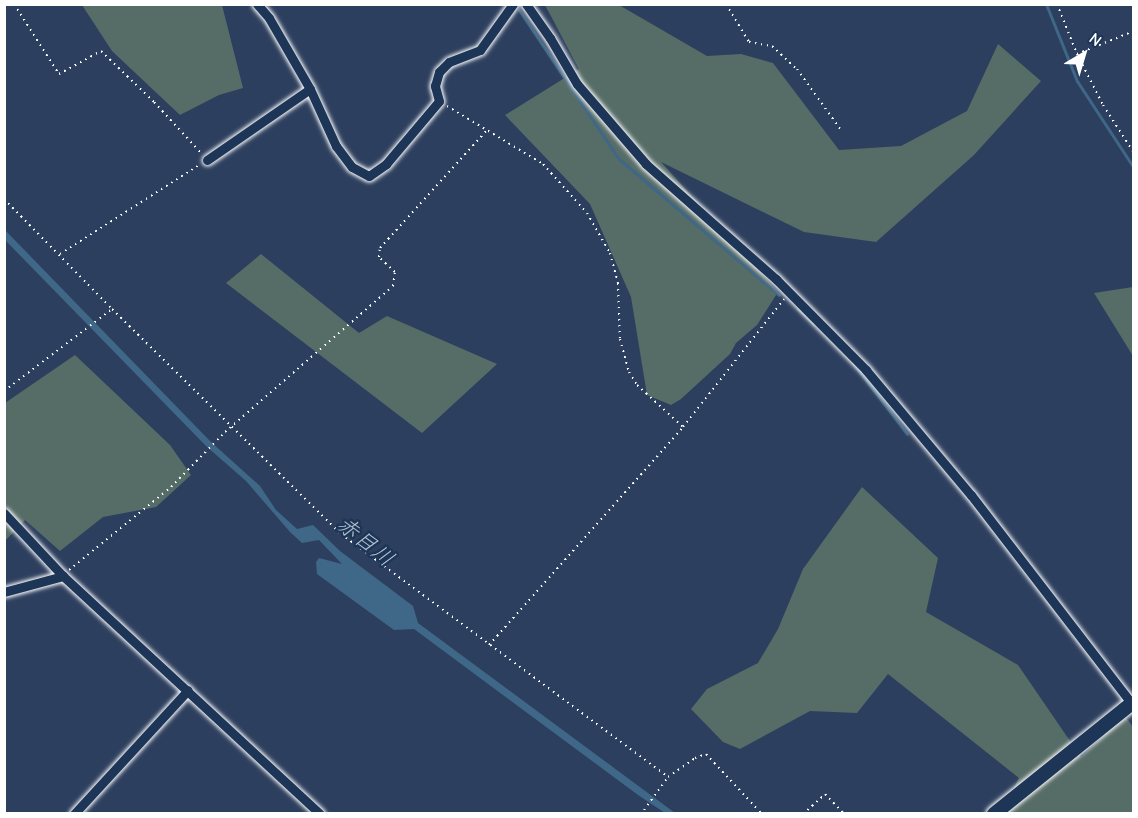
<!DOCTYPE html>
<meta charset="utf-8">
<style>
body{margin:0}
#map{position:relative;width:1138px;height:818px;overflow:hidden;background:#2d3f5e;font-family:"Comic Neue","Klee One",sans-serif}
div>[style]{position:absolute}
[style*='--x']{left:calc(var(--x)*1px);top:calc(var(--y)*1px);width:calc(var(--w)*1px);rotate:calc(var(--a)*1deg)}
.green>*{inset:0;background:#566c67}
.water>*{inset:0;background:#3f6787}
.stream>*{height:3px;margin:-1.5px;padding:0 1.5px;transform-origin:1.5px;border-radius:1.5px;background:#3f6787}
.path>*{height:2px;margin-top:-1px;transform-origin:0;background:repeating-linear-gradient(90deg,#fff 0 1.5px,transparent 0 6px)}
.roads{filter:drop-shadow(0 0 2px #fff) drop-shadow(0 0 2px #fff)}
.street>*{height:9px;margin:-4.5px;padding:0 4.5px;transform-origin:4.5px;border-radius:4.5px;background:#1d3557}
.secondary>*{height:14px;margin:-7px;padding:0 7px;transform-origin:7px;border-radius:7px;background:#1d3557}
span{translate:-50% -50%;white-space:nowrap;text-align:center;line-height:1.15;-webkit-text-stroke:5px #1d3557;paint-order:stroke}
.water-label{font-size:22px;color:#b2c2cf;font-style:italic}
.frame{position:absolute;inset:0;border:6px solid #fff;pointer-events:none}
.north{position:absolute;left:1054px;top:24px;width:60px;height:60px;-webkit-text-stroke:4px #1d3557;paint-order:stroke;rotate:38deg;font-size:16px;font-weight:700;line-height:24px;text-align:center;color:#fff}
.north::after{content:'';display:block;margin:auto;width:21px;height:27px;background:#fff;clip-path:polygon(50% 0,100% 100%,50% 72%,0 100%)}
</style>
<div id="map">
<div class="green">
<i style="clip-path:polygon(82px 5px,222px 5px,243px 88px,219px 95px,180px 115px,112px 51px)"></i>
<i style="clip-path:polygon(545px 5px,619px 5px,707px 56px,741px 54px,773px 63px,839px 150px,901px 146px,967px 111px,998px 44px,1041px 81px,974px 155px,876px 242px,804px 232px,661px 162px,778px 292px,757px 325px,736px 343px,730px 354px,681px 399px,671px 405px,647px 395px,631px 297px,590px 204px,505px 115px,579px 69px)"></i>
<i style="clip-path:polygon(261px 254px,359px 333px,387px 316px,497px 364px,422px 433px,226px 283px)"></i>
<i style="clip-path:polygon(1133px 287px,1134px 287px,1133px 356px,1094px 293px)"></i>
<i style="clip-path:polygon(75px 355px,170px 445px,191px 475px,156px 507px,103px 517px,60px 551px,25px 520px,5px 541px,5px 403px)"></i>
<i style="clip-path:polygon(862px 487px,938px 558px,926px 612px,1018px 665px,1081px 757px,1125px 716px,1133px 727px,1133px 813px,1001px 813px,1019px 778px,888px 674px,857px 713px,810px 711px,740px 749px,723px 742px,691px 709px,707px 689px,758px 663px,778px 629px,803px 569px)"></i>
</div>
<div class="water">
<i style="clip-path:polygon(4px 229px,210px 441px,260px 486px,276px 510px,297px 529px,313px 525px,340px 551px,413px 606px,418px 623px,675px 813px,665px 813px,638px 795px,414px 629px,394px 630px,317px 574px,316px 562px,319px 558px,342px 564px,319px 540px,302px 543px,290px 532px,246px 481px,206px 446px,5px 240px)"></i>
</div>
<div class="stream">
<i style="--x:1046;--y:4;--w:83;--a:68.1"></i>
<i style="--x:1077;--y:81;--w:104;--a:56.8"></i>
<i style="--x:519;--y:10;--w:178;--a:56.2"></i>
<i style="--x:618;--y:158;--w:211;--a:40.4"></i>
<i style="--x:798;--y:309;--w:22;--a:43"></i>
<i style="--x:853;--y:363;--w:89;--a:52.7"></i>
</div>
<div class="path">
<i style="--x:14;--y:4;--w:83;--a:57.3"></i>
<i style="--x:59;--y:74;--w:48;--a:-28.7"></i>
<i style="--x:101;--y:51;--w:74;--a:43.9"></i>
<i style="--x:154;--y:102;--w:69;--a:47.3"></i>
<i style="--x:726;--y:4;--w:44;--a:58.8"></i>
<i style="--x:749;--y:42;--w:23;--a:10"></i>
<i style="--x:772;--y:46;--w:34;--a:43"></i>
<i style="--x:797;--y:69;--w:75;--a:54.2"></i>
<i style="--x:1057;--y:4;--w:54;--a:68.2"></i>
<i style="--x:1077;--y:54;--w:57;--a:63"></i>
<i style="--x:1103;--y:105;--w:57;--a:57.1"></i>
<i style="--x:1077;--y:54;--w:61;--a:-22"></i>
<i style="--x:447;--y:106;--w:112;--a:31.1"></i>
<i style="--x:543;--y:164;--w:66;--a:48.1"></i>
<i style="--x:587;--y:213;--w:46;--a:60.1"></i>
<i style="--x:610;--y:253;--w:31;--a:75"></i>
<i style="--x:618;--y:283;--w:56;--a:88"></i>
<i style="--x:620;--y:339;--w:34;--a:75"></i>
<i style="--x:629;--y:372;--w:15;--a:58"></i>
<i style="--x:637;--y:385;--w:62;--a:42.4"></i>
<i style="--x:4;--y:199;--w:154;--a:45.5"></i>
<i style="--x:60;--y:254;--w:167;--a:-32.6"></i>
<i style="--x:4;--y:391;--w:136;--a:-37.2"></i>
<i style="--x:112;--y:309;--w:321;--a:44.5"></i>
<i style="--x:341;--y:534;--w:407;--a:36.6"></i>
<i style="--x:69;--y:570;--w:132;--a:-39.1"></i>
<i style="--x:171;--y:487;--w:77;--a:-45.5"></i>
<i style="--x:225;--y:432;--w:223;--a:-41"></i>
<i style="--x:393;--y:286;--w:14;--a:-82"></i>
<i style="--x:395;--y:272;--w:22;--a:-137"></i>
<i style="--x:379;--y:257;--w:9;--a:-84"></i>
<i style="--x:380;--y:248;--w:159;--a:-47.8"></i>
<i style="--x:489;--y:645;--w:292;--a:-48.3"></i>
<i style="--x:683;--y:427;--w:163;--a:-51.7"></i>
<i style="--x:644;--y:810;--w:41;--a:-54"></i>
<i style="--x:668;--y:777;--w:33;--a:-35"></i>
<i style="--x:695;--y:758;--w:12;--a:-20"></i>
<i style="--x:706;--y:754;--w:82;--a:47"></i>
<i style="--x:803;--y:814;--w:30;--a:-42"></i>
<i style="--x:825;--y:794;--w:28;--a:46"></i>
</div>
<div class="roads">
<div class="street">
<i style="--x:257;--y:4;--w:18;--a:49"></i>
<i style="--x:269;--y:18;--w:82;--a:60"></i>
<i style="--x:310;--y:89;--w:63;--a:65.5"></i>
<i style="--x:336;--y:146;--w:26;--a:53"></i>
<i style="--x:352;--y:167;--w:19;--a:28"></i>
<i style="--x:369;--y:176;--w:21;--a:-35"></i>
<i style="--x:386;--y:164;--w:82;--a:-49.9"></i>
<i style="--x:439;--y:101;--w:16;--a:-105"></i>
<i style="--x:435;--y:86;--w:15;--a:-74"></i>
<i style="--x:439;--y:72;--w:14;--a:-45"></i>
<i style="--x:449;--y:62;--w:33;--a:-21"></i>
<i style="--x:480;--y:50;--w:57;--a:-54.3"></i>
<i style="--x:526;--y:4;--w:42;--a:54.8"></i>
<i style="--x:550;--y:38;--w:53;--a:59.6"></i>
<i style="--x:577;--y:84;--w:106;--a:49.2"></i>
<i style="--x:646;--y:164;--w:174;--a:41.5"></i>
<i style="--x:776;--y:279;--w:128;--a:45.3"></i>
<i style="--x:866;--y:370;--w:163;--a:50"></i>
<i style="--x:971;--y:495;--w:267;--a:52.4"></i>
<i style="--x:207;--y:160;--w:125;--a:-34.6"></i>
<i style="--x:4;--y:513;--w:86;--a:46.9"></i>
<i style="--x:63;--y:576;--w:350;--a:42.8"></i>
<i style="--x:4;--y:592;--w:61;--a:-15.2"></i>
<i style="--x:74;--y:814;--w:168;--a:-47.4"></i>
</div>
<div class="secondary">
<i style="--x:994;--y:814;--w:176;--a:-38.8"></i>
</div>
</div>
<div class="water-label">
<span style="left:365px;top:542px;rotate:39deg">赤目川</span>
</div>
<div class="frame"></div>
<div class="north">N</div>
</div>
